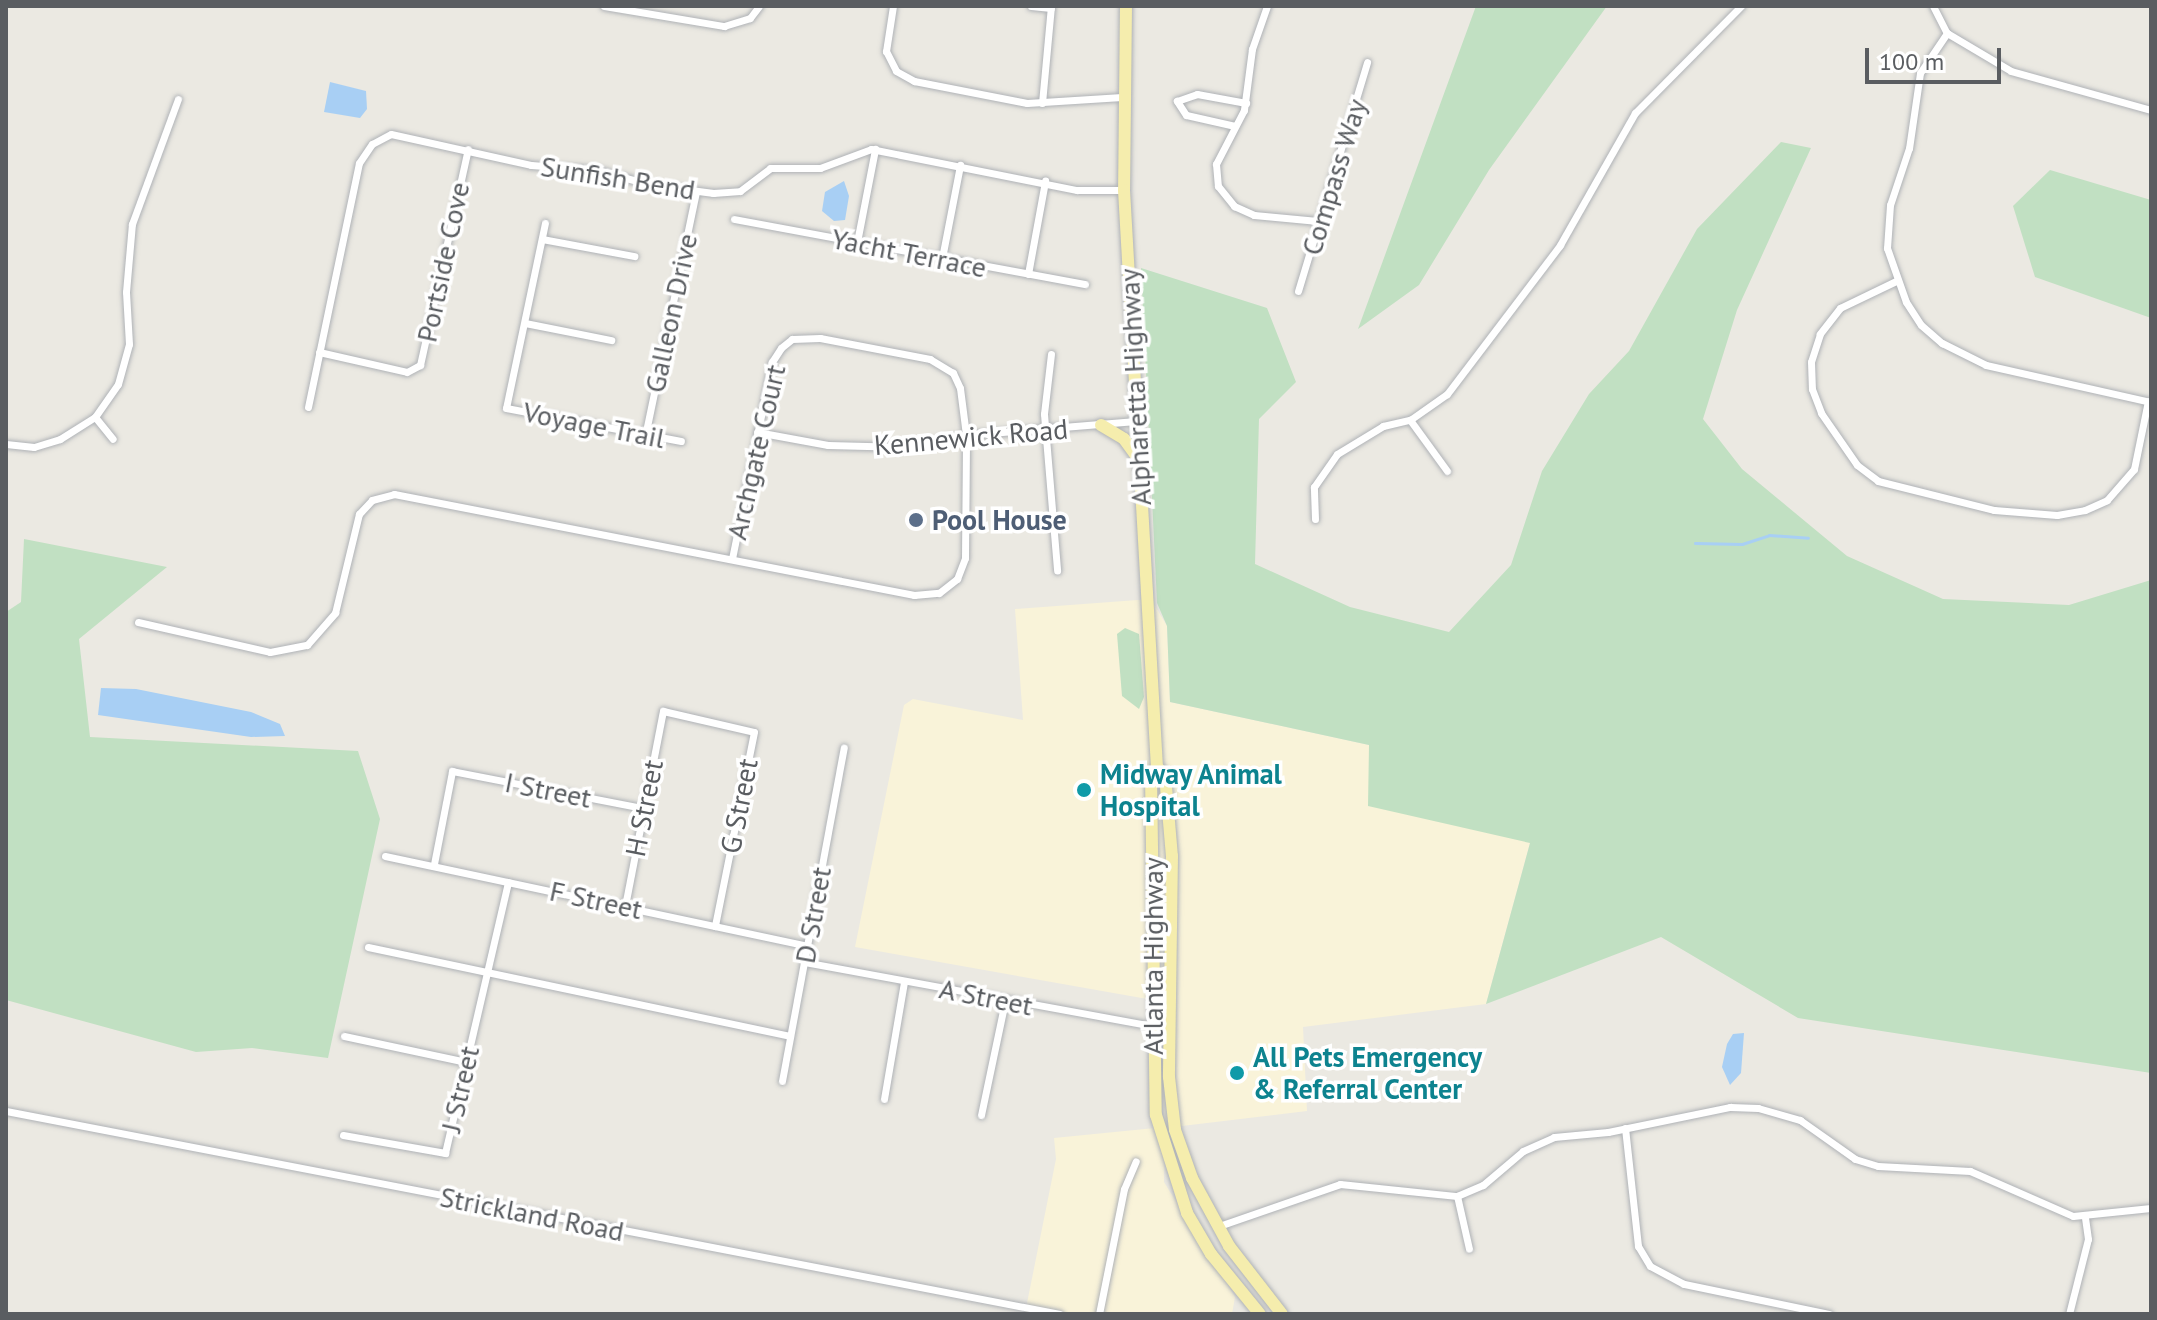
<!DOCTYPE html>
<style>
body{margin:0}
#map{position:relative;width:2157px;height:1320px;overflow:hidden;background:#ebe9e2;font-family:"PT Sans",sans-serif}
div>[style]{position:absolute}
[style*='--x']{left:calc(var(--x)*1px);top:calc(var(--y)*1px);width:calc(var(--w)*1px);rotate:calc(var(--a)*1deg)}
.commercial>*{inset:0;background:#f9f3d9}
.green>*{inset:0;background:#c1e0c2}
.water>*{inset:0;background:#a8cff4}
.stream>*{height:3px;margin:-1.5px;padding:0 1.5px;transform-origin:1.5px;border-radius:1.5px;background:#a8cff4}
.roads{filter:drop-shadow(0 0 2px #afb2b6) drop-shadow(0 0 2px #afb2b6)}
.street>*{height:7px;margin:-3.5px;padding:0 3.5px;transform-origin:3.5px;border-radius:3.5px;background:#fff}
.primary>*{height:12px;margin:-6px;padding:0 6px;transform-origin:6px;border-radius:6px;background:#f5edad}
.dots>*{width:22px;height:22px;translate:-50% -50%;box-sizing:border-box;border:4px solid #fff;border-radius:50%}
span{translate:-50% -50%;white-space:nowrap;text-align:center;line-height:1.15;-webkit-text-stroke:7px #fff;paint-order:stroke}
.street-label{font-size:28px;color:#5a5d61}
.service-label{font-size:28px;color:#4e5e75;font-weight:700}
.left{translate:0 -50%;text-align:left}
.culture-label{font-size:28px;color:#0d838f;font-weight:700}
.frame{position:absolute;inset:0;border:8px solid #5a5d61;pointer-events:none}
.scale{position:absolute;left:1865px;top:48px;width:136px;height:36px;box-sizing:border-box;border:4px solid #5a5d61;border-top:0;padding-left:10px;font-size:24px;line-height:28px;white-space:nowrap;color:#5a5d61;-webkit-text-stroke:6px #fff;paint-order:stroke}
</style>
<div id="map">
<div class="commercial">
<i style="clip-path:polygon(1151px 599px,1167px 626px,1170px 702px,1369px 745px,1530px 843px,1486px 1004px,1303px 1027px,1307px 1111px,1165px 1128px,1164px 1182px,1235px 1297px,1232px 1314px,1030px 1314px,1025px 1313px,1056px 1159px,1054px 1138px,1165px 1127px,1153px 1000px,855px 947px,904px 705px,913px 699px,1023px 720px,1015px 609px)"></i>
</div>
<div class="green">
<i style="clip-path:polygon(1476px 6px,1607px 6px,1489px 170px,1419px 285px,1358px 329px)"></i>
<i style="clip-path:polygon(1781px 142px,1811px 148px,1737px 310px,1703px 419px,1742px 469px,1847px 556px,1943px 599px,2069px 605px,2151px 580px,2151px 1073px,1798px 1018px,1661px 937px,1486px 1004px,1530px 843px,1368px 806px,1369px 745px,1170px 702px,1167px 626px,1157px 603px,1141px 268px,1267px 308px,1296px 382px,1259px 419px,1255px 564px,1350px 607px,1449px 632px,1511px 565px,1542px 471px,1589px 394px,1629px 351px,1697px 229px)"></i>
<i style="clip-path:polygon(2050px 170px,2151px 200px,2151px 318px,2035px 277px,2013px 206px)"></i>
<i style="clip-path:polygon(24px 539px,167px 567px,79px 639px,90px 737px,358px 751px,380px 819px,328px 1058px,252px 1048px,196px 1052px,6px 1000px,6px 612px,21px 602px)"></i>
<i style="clip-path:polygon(1125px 628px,1139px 634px,1144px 697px,1139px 709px,1122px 696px,1117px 634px)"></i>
</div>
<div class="water">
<i style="clip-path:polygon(330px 82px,366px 91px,367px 109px,360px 118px,324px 112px)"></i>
<i style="clip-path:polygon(844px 181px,849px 196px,845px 220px,834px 221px,822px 211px,825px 192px)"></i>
<i style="clip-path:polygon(101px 688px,136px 689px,251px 712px,280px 724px,285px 736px,251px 737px,98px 715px)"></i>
<i style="clip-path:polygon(1744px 1033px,1741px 1073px,1730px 1085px,1722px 1067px,1727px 1044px,1733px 1034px)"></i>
</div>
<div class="stream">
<i style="--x:1695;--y:543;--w:47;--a:1.2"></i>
<i style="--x:1742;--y:544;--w:28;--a:-18"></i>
<i style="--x:1769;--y:535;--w:39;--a:4"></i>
</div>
<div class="roads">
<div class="street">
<i style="--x:604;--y:6;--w:122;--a:9.5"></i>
<i style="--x:724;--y:26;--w:27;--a:-17"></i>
<i style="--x:750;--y:18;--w:15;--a:-53"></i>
<i style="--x:893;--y:6;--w:46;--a:98.8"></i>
<i style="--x:886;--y:51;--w:22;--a:63"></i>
<i style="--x:896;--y:71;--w:21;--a:29"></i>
<i style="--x:914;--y:81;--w:115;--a:11"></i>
<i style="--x:1027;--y:103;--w:95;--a:-3.6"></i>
<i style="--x:1031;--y:6;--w:20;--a:6"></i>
<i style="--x:1267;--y:6;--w:46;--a:109.2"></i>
<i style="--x:1252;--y:49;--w:62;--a:97.5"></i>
<i style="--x:1244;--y:110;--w:61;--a:117.4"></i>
<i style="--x:1216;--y:164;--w:22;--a:85"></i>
<i style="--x:1218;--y:186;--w:26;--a:51"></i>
<i style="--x:1234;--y:206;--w:22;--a:24"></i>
<i style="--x:1254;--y:215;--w:64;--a:5.4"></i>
<i style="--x:1933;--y:6;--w:30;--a:63"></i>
<i style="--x:1947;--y:33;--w:74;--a:30.7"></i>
<i style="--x:2011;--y:71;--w:145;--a:15.6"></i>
<i style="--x:1947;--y:33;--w:48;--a:124"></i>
<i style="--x:1920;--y:73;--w:76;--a:98.3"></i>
<i style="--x:1909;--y:148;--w:60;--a:108.4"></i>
<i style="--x:1890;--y:205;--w:43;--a:94"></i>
<i style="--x:1887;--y:248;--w:57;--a:70.6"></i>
<i style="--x:1906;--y:302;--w:27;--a:57"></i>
<i style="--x:1921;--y:325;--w:28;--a:41"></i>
<i style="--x:1942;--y:343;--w:49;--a:26.6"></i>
<i style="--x:1986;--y:365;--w:168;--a:12.7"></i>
<i style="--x:1042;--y:103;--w:97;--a:-84.7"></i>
<i style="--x:1235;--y:126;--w:50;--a:-167.3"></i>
<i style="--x:1186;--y:115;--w:17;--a:-123"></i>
<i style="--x:1177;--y:101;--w:21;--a:-19"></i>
<i style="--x:1197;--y:94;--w:50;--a:10.4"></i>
<i style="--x:734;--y:219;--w:357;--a:10.5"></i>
<i style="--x:545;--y:223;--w:189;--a:101.9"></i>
<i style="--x:506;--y:408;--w:178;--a:10.7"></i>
<i style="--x:542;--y:239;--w:94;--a:10.5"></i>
<i style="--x:857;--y:242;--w:95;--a:-79"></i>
<i style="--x:942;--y:258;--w:95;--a:-79"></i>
<i style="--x:1028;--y:274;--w:95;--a:-79.6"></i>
<i style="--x:1896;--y:281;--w:62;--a:154.3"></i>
<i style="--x:1840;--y:308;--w:33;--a:128"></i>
<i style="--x:1820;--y:334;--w:29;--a:108"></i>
<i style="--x:1811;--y:362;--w:27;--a:88"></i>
<i style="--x:1812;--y:389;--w:26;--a:69"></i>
<i style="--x:1821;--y:413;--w:63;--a:55.3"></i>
<i style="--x:1857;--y:465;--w:26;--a:37"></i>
<i style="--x:1878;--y:481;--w:120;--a:14"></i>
<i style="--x:1994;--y:510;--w:63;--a:4.5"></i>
<i style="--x:2057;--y:515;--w:28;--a:-10"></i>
<i style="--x:2085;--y:510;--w:24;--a:-24"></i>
<i style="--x:2107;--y:500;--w:41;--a:-48.9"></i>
<i style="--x:2134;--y:469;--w:69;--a:-78.4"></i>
<i style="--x:1298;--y:291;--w:239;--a:-73.2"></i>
<i style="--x:525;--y:323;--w:88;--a:11.2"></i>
<i style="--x:319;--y:352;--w:90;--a:12.8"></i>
<i style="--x:407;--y:372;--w:15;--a:-28"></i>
<i style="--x:420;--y:365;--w:221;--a:-77.5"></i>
<i style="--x:1051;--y:354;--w:60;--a:96.7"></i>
<i style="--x:1044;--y:414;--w:157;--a:85.2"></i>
<i style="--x:308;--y:407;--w:249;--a:-78.2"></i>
<i style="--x:359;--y:163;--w:23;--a:-56"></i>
<i style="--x:372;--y:144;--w:21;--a:-28"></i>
<i style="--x:391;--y:134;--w:143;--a:12.5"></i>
<i style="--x:531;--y:165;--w:66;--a:4.3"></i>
<i style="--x:597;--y:170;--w:57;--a:15.3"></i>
<i style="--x:652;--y:185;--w:62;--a:7.5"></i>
<i style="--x:713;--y:193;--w:27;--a:-4"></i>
<i style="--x:740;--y:191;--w:38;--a:-37"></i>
<i style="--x:770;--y:168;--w:50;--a:0"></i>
<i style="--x:820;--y:168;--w:54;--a:-20.4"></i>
<i style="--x:871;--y:149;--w:210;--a:11.3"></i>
<i style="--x:1077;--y:190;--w:47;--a:0"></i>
<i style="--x:95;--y:417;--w:28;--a:51"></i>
<i style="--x:1410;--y:420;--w:63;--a:54"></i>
<i style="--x:757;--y:432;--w:72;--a:10.4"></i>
<i style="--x:828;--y:445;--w:78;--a:1.5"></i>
<i style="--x:906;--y:447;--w:61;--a:-11.3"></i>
<i style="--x:966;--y:435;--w:173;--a:-4.7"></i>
<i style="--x:645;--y:436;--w:250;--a:-78.2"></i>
<i style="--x:6;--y:444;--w:28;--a:6"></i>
<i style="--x:34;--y:447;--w:27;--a:-17"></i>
<i style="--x:60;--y:439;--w:41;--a:-32.2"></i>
<i style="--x:95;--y:417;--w:40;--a:-55.1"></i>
<i style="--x:118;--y:384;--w:41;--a:-74.6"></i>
<i style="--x:129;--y:344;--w:52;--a:-93.3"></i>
<i style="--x:126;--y:292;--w:68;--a:-85"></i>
<i style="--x:132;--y:224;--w:133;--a:-69.8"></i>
<i style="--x:1315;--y:519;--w:32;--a:-92"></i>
<i style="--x:1314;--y:487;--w:40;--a:-55.1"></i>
<i style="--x:1337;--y:454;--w:54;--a:-31.3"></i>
<i style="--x:1383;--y:426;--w:28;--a:-13"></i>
<i style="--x:1410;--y:420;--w:45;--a:-35.1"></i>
<i style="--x:1447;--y:394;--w:187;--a:-52.8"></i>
<i style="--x:1560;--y:245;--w:152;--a:-60.4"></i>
<i style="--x:1635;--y:113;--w:151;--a:-45.3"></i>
<i style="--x:138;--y:622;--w:135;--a:12.8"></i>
<i style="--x:270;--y:652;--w:38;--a:-11"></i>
<i style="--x:307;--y:645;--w:43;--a:-48.8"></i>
<i style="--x:335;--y:613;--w:102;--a:-76.4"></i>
<i style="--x:359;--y:514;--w:19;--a:-47"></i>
<i style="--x:372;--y:500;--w:23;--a:-15"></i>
<i style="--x:394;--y:494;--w:530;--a:10.99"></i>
<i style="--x:914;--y:595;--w:25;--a:-5"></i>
<i style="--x:939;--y:593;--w:23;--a:-38"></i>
<i style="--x:957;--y:579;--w:22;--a:-69"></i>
<i style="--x:965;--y:558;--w:123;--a:-89.5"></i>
<i style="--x:966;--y:435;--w:47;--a:-97.3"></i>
<i style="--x:960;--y:388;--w:17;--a:-115"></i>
<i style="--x:953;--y:373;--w:27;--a:-149"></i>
<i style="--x:930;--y:359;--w:112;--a:-169.2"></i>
<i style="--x:820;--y:338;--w:28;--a:178"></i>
<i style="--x:792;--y:339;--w:14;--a:141"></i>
<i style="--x:781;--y:348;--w:17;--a:123"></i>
<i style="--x:772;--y:362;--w:201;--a:101.5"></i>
<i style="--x:385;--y:856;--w:431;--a:12"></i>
<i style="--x:434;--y:864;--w:95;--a:-79"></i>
<i style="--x:452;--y:771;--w:195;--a:11"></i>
<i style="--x:625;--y:906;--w:199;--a:-79"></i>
<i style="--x:663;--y:711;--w:93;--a:13"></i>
<i style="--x:754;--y:732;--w:198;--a:101.4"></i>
<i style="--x:368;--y:947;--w:431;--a:11.9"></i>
<i style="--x:804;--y:962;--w:371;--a:10.4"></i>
<i style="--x:344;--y:1036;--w:125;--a:12"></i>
<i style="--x:782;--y:1081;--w:339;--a:-79.5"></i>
<i style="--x:884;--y:1099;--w:119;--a:-80.3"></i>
<i style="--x:6;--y:1111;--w:1073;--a:10.9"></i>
<i style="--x:981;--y:1115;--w:116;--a:-78.1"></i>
<i style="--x:1625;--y:1128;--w:119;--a:83.7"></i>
<i style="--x:1638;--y:1246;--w:23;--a:59"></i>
<i style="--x:1650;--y:1266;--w:38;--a:28"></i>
<i style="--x:1684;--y:1284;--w:148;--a:11.7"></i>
<i style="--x:343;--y:1135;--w:104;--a:10"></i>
<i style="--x:445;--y:1153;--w:278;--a:-76.9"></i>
<i style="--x:1457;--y:1196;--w:54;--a:77.2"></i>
<i style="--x:1219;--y:1226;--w:128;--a:-19.1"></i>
<i style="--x:1340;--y:1184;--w:118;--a:5.9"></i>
<i style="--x:1457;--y:1196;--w:28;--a:-23"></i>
<i style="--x:1483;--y:1185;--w:52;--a:-40.4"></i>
<i style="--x:1523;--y:1151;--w:34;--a:-24"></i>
<i style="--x:1554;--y:1137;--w:54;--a:-5.3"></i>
<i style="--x:1608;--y:1132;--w:125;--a:-11.6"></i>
<i style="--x:1730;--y:1107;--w:28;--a:2"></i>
<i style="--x:1758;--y:1108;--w:44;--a:15.9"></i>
<i style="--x:1800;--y:1120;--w:67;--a:35.3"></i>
<i style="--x:1855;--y:1159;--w:24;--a:17"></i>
<i style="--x:1878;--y:1166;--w:92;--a:3.1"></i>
<i style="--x:1970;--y:1171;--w:112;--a:23.6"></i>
<i style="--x:2073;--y:1216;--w:78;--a:-5.9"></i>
<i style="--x:1099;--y:1314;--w:127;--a:-78.7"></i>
<i style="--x:1124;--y:1189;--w:30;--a:-67"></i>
<i style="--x:2069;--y:1314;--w:77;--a:-75.8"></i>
<i style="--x:2088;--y:1239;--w:22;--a:-98"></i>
</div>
<div class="primary">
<i style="--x:1126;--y:6;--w:184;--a:90.6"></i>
<i style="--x:1124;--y:190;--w:578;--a:86.73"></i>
<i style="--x:1101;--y:425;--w:27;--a:31"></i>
<i style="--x:1124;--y:439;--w:26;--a:54"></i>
<i style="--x:1157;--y:767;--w:11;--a:45"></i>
<i style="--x:1165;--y:775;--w:81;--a:85.1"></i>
<i style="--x:1172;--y:856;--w:221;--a:90.8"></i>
<i style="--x:1169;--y:1077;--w:53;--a:83.5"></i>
<i style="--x:1175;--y:1130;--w:51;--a:70.5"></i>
<i style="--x:1192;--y:1178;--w:77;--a:61.4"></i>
<i style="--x:1229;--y:1246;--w:86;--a:52.1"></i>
<i style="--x:1157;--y:767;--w:10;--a:127"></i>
<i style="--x:1151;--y:775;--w:340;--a:89.2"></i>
<i style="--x:1156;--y:1115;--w:103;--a:72.4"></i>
<i style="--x:1187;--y:1213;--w:48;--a:59.7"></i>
<i style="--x:1211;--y:1254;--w:77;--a:50.8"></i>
</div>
</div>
<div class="dots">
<i style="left:916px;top:520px;background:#5c6f8a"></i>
<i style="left:1084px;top:790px;background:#0f9aa8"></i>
<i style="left:1237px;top:1073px;background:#0f9aa8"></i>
</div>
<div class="street-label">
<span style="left:1334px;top:177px;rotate:-73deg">Compass Way</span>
<span style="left:618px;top:178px;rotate:9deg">Sunfish Bend</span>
<span style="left:909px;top:253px;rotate:11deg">Yacht Terrace</span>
<span style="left:443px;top:262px;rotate:-78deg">Portside Cove</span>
<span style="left:671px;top:313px;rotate:-78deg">Galleon Drive</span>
<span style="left:1135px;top:387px;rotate:-93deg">Alpharetta Highway</span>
<span style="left:594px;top:425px;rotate:11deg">Voyage Trail</span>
<span style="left:971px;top:437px;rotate:-5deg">Kennewick Road</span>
<span style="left:756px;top:452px;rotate:-77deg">Archgate Court</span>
<span style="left:548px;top:790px;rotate:11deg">I Street</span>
<span style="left:739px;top:806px;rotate:-79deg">G Street</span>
<span style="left:644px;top:808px;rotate:-79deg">H Street</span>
<span style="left:596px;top:900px;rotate:12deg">F Street</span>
<span style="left:813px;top:915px;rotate:-80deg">D Street</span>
<span style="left:1153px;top:956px;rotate:-90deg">Atlanta Highway</span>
<span style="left:986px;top:997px;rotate:11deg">A Street</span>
<span style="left:460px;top:1089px;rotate:-77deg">J Street</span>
<span style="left:532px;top:1214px;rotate:11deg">Strickland Road</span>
</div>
<div class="service-label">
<span class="left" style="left:932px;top:520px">Pool House</span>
</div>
<div class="culture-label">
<span class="left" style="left:1100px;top:790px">Midway Animal<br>Hospital</span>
<span class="left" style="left:1253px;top:1073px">All Pets Emergency<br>&amp; Referral Center</span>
</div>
<div class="frame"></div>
<div class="scale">100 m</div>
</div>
